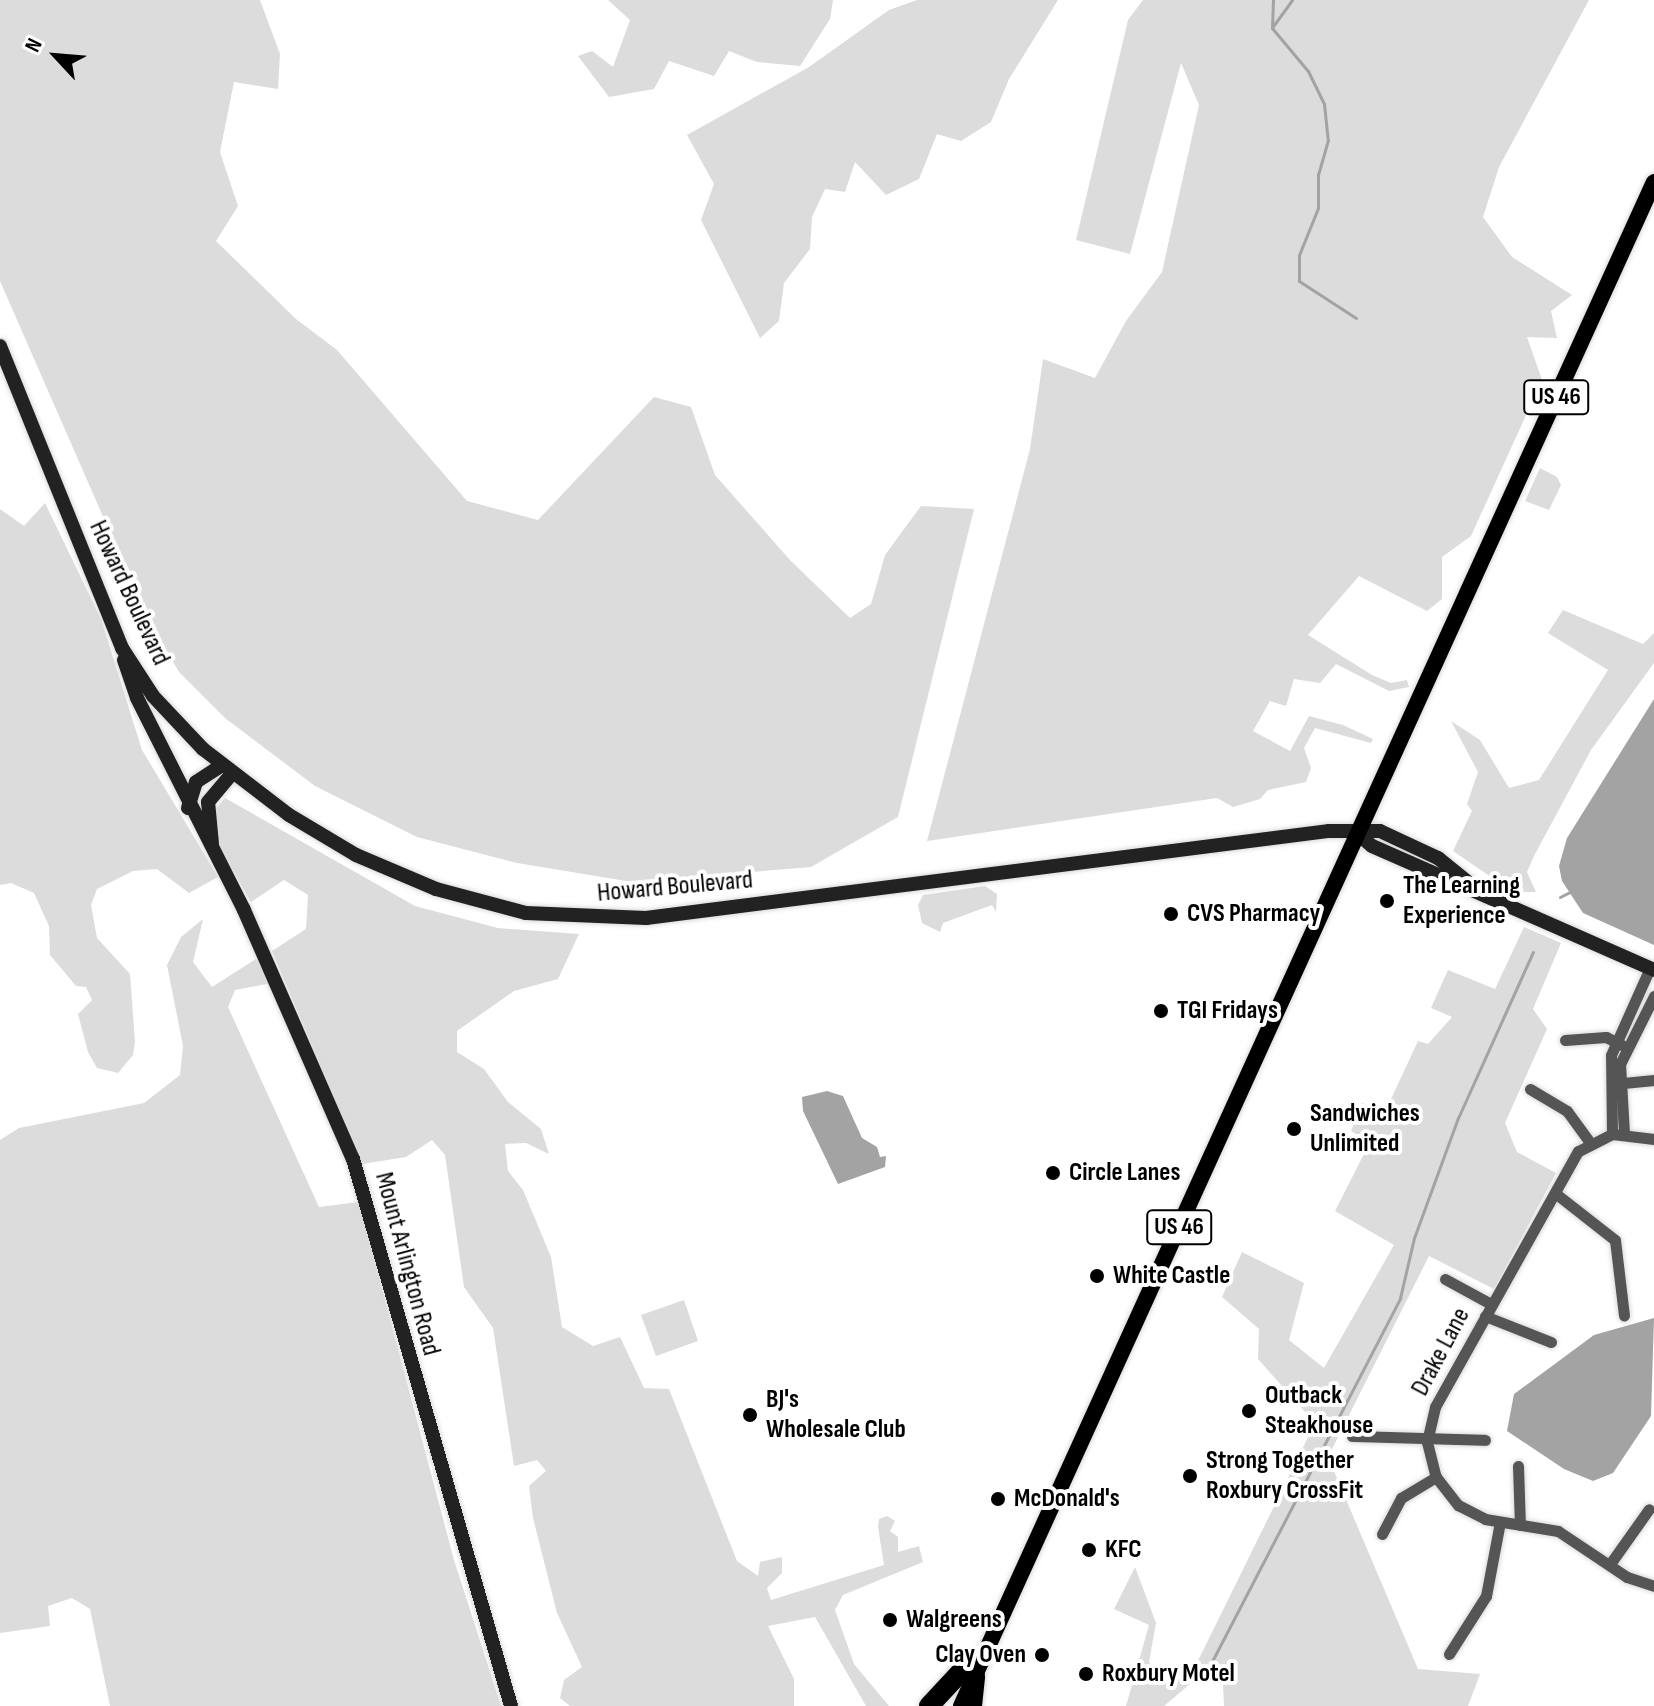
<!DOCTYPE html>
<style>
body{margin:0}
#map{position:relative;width:1654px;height:1706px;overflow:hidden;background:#fff;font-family:"Sofia Sans Condensed",sans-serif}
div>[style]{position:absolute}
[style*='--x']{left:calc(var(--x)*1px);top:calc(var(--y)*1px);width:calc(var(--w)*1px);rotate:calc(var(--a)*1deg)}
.green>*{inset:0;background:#dcdcdc}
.water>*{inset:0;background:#a3a3a3}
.stream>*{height:3px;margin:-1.5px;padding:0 1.5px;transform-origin:1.5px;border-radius:1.5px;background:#a3a3a3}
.roads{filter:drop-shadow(0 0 2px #dbdbdb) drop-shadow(0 0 2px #dbdbdb)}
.street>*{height:11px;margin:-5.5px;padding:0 5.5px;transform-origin:5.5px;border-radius:5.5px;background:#555}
.secondary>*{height:14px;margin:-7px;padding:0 7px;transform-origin:7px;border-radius:7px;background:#222}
.primary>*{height:16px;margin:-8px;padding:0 8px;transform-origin:8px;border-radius:8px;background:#000}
.highway>*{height:20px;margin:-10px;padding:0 10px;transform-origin:10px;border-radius:10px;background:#000}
.dots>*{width:22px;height:22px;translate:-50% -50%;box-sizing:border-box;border:4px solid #fff;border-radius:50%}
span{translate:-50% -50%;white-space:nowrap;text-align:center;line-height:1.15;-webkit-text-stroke:8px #fff;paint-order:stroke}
.shield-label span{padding:2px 6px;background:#fff;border:2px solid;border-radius:6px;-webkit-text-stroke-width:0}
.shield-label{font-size:24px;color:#000;font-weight:700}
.street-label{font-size:26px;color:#000}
.poi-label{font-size:26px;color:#000;font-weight:700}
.left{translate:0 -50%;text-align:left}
.right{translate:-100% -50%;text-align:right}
.north{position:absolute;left:16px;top:16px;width:80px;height:80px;-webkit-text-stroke:6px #fff;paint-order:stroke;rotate:296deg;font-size:22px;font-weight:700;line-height:32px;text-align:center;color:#000}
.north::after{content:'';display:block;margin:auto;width:28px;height:36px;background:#000;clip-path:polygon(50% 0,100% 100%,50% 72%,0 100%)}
</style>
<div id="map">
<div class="green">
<i style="clip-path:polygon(0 0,260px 0,280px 54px,278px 89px,234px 82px,220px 152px,238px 206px,216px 241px,296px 319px,337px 350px,467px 501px,538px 520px,654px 397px,691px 407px,715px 475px,790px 560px,850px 618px,871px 604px,885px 555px,921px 506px,974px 509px,898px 817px,811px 867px,632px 882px,517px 863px,417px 837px,315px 786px,225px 718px,179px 672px,147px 617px,0 281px)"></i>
<i style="clip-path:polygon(608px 0,833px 0,830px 19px,800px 66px,757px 62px,729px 51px,714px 76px,669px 61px,654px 89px,609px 97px,578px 56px,592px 51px,613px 67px,630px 20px)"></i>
<i style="clip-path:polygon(917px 0,1058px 0,1009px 79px,991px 122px,961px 141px,937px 134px,919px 179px,886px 195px,855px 162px,845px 192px,825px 189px,812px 217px,810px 249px,784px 283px,779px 321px,760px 338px,701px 220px,714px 184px,687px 135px,809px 67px,889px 10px)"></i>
<i style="clip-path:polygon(1143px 0,1589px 0,1499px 167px,1483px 217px,1512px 257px,1572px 295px,1551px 311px,1557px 338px,1527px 337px,1542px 380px,1471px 536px,1442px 557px,1442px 599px,1427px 611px,1359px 576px,1308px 635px,1372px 675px,1391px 683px,1407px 680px,1409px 687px,1389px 691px,1336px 664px,1320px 683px,1294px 679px,1286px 706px,1270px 701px,1253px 731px,1290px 751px,1309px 716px,1343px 725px,1373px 739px,1371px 743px,1315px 728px,1304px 748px,1311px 768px,1306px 782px,1268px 790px,1260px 799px,1233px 807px,1217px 798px,927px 841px,1030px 449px,1043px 359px,1095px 378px,1126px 321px,1162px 272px,1199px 105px,1181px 63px,1130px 254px,1076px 240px,1128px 20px)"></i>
<i style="clip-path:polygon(1540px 468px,1557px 477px,1561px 485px,1549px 510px,1525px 501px)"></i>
<i style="clip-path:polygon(45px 503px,101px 619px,142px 750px,218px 877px,189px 893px,157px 869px,133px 871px,97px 889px,91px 905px,97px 938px,130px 974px,135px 1042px,133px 1055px,118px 1073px,97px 1068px,88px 1052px,78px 1014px,92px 1000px,86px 987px,76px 986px,50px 955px,49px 926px,34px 893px,11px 883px,0 885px,0 509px,24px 526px)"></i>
<i style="clip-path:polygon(1563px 610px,1643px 644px,1654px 633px,1654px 663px,1591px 750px,1534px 856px,1527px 872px,1536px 892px,1521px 892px,1504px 886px,1453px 851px,1472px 811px,1467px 804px,1478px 772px,1451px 721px,1480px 740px,1509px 788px,1539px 780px,1608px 670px,1548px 633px)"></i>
<i style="clip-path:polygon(225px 798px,415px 906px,498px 928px,579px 934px,558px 979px,514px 991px,457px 1031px,457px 1052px,484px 1069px,508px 1102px,541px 1129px,549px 1154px,526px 1143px,505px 1144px,508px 1171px,523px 1190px,551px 1257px,562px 1327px,593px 1346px,620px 1337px,644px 1388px,669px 1389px,737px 1561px,758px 1576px,760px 1562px,782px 1557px,782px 1573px,767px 1588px,771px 1600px,884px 1565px,878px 1527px,879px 1519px,887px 1516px,895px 1521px,890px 1531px,898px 1537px,898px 1552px,919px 1546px,923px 1562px,843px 1595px,835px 1610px,854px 1664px,889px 1706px,866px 1706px,815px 1617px,768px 1626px,794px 1679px,794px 1706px,570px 1706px,560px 1698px,564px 1680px,582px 1667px,557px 1613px,533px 1518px,529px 1486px,546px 1471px,537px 1460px,514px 1466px,493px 1328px,464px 1287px,445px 1155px,432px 1140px,406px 1157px,362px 1164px,272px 951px,306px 929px,308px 895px,284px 880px,251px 902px,228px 862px,217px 852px,212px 813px)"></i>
<i style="clip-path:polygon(985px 886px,997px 894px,996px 912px,992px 905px,943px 923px,940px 932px,922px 923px,918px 905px,923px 895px)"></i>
<i style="clip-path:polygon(203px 919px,193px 962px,212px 987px,256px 959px,272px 983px,235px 990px,228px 1007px,319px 1207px,359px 1202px,454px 1560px,501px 1706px,110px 1706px,90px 1609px,72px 1598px,48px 1606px,50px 1626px,0 1633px,0 1140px,19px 1128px,144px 1103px,180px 1075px,183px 1046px,167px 965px,181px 937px)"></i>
<i style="clip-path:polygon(1524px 927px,1561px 943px,1533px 1009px,1547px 1029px,1505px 1123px,1517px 1152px,1556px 1173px,1494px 1289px,1429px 1256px,1328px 1457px,1418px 1669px,1480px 1674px,1468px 1706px,1224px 1706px,1223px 1685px,1203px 1673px,1164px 1706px,1126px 1706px,1149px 1625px,1114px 1609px,1135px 1567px,1156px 1623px,1149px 1662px,1166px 1683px,1192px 1673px,1315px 1423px,1258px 1359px,1259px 1329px,1222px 1297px,1242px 1252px,1304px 1283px,1289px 1340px,1324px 1368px,1394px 1245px,1335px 1211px,1370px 1142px,1351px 1131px,1362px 1103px,1385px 1112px,1418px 1041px,1428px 1044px,1452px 1017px,1431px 1008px,1448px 970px,1495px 989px)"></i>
<i style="clip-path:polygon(684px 1300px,698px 1341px,656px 1356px,641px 1315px)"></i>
</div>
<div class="water">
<i style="clip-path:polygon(1654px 699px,1654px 945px,1583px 913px,1562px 881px,1559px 866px,1567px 838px)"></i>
<i style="clip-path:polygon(827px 1091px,843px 1096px,862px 1138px,877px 1147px,880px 1157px,886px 1156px,885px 1167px,838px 1184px,803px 1111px,802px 1097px)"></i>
<i style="clip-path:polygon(1654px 1318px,1651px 1416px,1613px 1473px,1593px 1481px,1564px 1469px,1507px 1431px,1514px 1394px,1594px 1335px)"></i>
</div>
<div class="stream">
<i style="--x:1292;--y:0;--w:34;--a:126"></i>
<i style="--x:1272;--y:28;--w:56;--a:50.1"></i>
<i style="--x:1308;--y:71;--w:37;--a:64"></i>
<i style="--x:1324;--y:104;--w:36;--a:84"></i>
<i style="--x:1328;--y:140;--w:35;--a:106"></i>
<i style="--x:1318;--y:174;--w:34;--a:90"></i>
<i style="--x:1318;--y:208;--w:51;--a:112"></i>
<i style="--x:1299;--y:255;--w:26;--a:90"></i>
<i style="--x:1299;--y:281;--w:68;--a:33"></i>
<i style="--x:1272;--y:28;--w:28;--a:-88"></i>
<i style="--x:1560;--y:897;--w:11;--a:-27"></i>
<i style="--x:1208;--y:1669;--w:418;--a:-62.6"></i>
<i style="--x:1400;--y:1298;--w:62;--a:-76.9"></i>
<i style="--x:1414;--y:1238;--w:128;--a:-69.9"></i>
<i style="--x:1458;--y:1118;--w:182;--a:-65.7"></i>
</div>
<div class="roads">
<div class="street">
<i style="--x:1565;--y:1040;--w:41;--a:-4.2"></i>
<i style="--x:1606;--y:1037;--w:18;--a:27"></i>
<i style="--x:1613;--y:1084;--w:41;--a:-5.6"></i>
<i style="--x:1530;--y:1089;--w:43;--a:30.7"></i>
<i style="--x:1567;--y:1111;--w:39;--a:54"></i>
<i style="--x:1624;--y:1133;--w:69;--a:-93.3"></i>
<i style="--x:1620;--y:1064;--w:76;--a:-63.4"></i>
<i style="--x:1612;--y:1134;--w:79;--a:-90.7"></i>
<i style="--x:1611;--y:1055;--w:95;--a:-65.9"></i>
<i style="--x:1654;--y:1139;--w:42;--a:-173.2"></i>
<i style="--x:1612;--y:1134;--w:38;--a:153"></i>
<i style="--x:1578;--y:1151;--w:293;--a:119.2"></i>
<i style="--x:1435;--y:1407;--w:36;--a:103"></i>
<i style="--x:1427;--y:1442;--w:36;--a:76"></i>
<i style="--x:1436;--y:1477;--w:36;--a:52"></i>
<i style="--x:1458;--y:1505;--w:30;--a:27"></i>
<i style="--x:1485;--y:1519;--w:74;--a:9.3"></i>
<i style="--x:1558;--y:1531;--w:83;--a:33.7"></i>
<i style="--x:1627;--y:1577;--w:28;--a:18"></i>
<i style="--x:1555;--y:1193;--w:76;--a:38.1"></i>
<i style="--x:1615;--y:1240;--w:76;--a:83.2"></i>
<i style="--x:1445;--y:1279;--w:52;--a:28.5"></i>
<i style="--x:1485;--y:1316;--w:71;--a:21.5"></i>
<i style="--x:1352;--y:1436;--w:133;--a:1.7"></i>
<i style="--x:1518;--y:1466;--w:59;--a:88.1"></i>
<i style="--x:1382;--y:1534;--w:41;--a:-62.2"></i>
<i style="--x:1401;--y:1498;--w:41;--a:-31"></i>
<i style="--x:1610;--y:1564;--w:67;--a:-54.7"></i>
<i style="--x:1449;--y:1654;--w:69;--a:-57.5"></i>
<i style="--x:1486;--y:1596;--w:75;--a:-79.3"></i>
</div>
<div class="secondary">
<i style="--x:0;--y:346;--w:326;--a:68"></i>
<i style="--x:122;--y:648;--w:57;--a:57.1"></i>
<i style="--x:153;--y:696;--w:73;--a:46.7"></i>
<i style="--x:203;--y:749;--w:108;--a:37.5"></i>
<i style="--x:289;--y:815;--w:78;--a:30.8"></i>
<i style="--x:356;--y:855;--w:87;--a:23"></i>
<i style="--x:436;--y:889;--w:93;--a:14.9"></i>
<i style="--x:526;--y:913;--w:120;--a:2.4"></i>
<i style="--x:646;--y:918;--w:689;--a:-7.26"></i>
<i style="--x:1329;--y:831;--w:51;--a:0"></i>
<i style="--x:1380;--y:831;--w:64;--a:25"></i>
<i style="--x:1438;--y:858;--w:46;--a:38.9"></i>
<i style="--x:124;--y:660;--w:40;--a:71.1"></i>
<i style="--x:137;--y:698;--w:237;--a:63.2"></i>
<i style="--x:244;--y:910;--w:272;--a:66.4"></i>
<i style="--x:353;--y:1159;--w:569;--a:73.89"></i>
<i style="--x:188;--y:808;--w:27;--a:-73"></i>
<i style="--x:196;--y:782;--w:31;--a:-33"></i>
<i style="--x:1358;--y:834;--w:18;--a:41"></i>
<i style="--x:1372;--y:846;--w:308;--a:23.7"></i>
<i style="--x:212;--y:844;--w:42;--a:-95.4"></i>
<i style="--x:208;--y:802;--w:38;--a:-50"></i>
</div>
<div class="primary">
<i style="--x:961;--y:1706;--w:1674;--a:-65.55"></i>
</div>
<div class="highway">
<i style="--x:929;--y:1706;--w:60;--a:-47"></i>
<i style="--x:970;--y:1662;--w:15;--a:-20"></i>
<i style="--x:972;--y:1706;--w:30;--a:-84"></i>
</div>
</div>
<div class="dots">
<i style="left:1387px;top:901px;background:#000"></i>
<i style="left:1171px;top:914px;background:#000"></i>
<i style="left:1161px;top:1011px;background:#000"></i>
<i style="left:1294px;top:1129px;background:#000"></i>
<i style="left:1053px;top:1173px;background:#000"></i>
<i style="left:1097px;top:1276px;background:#000"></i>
<i style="left:1249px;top:1411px;background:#000"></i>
<i style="left:750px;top:1415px;background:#000"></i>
<i style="left:1190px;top:1476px;background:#000"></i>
<i style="left:998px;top:1499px;background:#000"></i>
<i style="left:1089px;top:1550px;background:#000"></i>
<i style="left:890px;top:1620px;background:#000"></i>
<i style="left:1042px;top:1655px;background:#000"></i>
<i style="left:1086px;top:1674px;background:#000"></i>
</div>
<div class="shield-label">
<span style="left:1556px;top:397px">US 46</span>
<span style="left:1179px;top:1227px">US 46</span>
</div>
<div class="street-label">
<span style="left:129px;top:593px;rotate:65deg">Howard Boulevard</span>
<span style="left:675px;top:887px;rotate:-5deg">Howard Boulevard</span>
<span style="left:407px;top:1264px;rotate:75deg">Mount Arlington Road</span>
<span style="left:1441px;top:1352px;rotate:-62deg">Drake Lane</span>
</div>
<div class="poi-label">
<span class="left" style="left:1403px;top:901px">The Learning<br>Experience</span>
<span class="left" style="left:1187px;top:914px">CVS Pharmacy</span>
<span class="left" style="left:1177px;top:1011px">TGI Fridays</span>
<span class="left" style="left:1310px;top:1129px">Sandwiches<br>Unlimited</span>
<span class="left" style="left:1069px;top:1173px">Circle Lanes</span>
<span class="left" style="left:1113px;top:1276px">White Castle</span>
<span class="left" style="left:1265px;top:1411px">Outback<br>Steakhouse</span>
<span class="left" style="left:766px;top:1415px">BJ's<br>Wholesale Club</span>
<span class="left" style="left:1206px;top:1476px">Strong Together<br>Roxbury CrossFit</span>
<span class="left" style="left:1014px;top:1499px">McDonald's</span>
<span class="left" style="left:1105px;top:1550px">KFC</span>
<span class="left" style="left:906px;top:1620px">Walgreens</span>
<span class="right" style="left:1026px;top:1655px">Clay Oven</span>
<span class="left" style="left:1102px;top:1674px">Roxbury Motel</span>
</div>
<div class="north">N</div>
</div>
